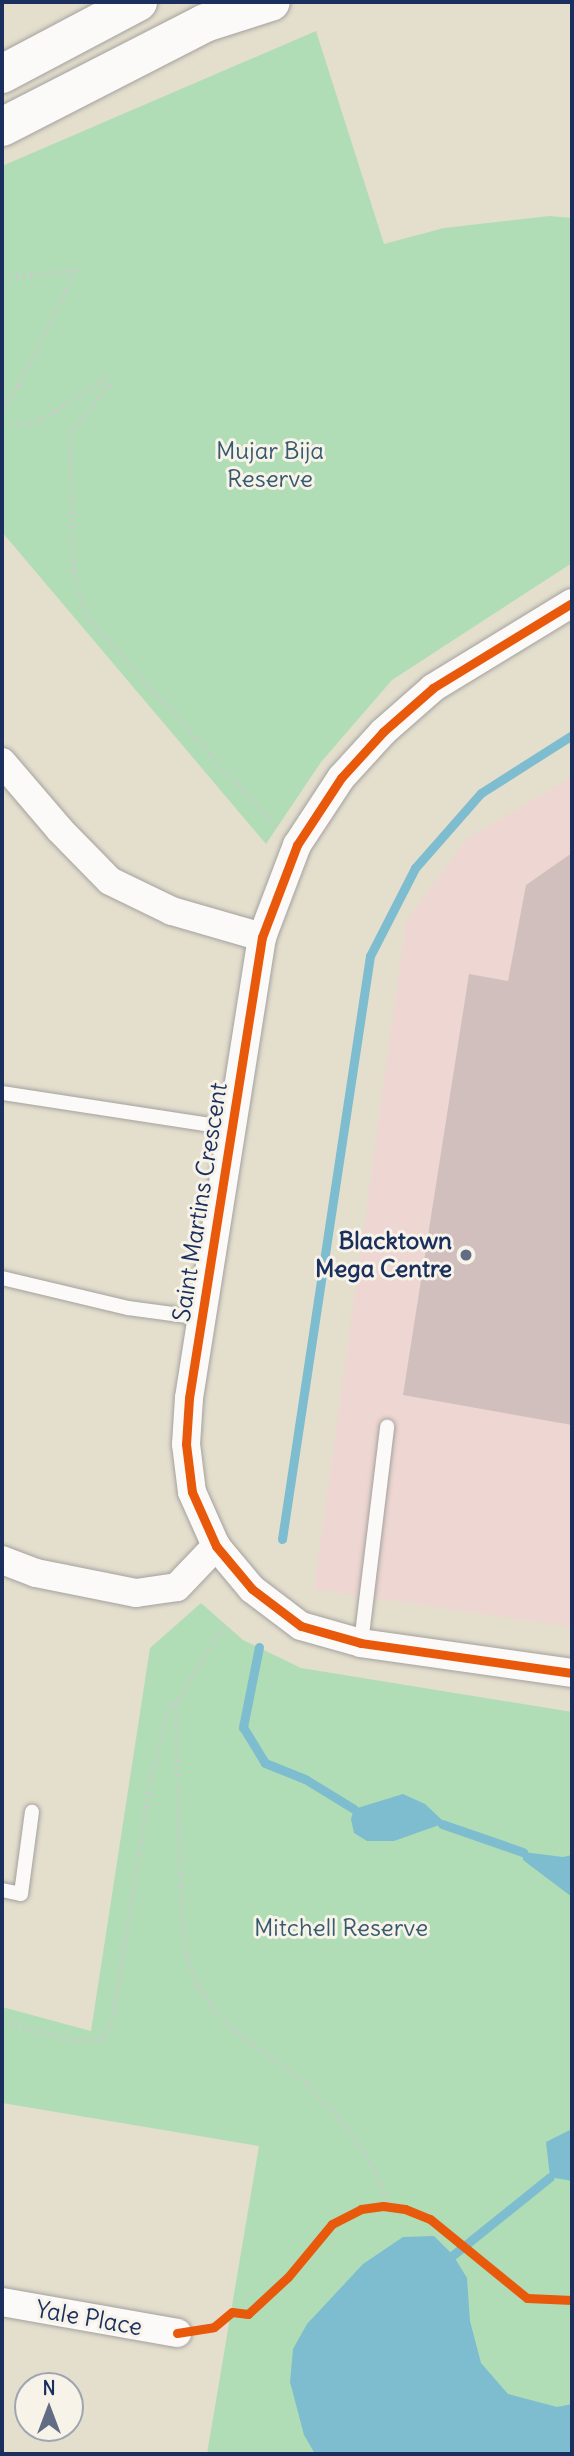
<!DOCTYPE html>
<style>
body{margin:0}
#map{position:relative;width:574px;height:2456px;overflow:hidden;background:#e4decd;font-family:Delius,sans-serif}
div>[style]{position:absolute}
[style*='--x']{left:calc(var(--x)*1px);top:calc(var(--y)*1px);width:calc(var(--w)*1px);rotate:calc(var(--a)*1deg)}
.built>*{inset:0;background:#eed6d2}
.green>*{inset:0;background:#b0ddb5}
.water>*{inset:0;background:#7dbdcf}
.stream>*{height:9px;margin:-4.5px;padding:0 4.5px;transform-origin:4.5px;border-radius:4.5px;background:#7dbdcf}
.building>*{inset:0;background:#d1bfbe}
.path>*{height:4.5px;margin-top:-2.25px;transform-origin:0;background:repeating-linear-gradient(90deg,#cacaca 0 2px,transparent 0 7px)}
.roads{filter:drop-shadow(0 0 2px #a3a29e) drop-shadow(0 0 2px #a3a29e)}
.lane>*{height:14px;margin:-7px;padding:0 7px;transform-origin:7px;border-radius:7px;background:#fbfaf8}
.street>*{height:28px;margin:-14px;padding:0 14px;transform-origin:14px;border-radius:14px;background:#fbfaf8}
.primary>*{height:38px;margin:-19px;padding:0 19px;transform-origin:19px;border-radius:19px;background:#fbfaf8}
.cycleway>*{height:9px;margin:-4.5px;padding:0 4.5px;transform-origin:4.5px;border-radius:4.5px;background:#e8590c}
.dots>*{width:19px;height:19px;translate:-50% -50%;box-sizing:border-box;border:4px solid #f7f3e8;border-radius:50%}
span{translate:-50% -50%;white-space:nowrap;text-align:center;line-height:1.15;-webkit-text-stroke:6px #f7f3e8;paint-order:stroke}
.park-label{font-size:24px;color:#365a6f}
.street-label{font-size:24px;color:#1b2f5e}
.poi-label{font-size:24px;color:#1b2f5e;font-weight:700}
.right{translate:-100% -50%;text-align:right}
.frame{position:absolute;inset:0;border:4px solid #1b2f5e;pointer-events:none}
.north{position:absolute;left:14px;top:2372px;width:70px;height:70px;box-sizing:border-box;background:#f7f3e8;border:2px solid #9fa5b1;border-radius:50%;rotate:0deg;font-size:19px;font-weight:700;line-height:28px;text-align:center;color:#1b2f5e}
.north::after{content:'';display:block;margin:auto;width:24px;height:32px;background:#616c85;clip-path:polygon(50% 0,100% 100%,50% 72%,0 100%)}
</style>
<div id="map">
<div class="built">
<i style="clip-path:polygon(572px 777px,572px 1627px,314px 1589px,406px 921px,467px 839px)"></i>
</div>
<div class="green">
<i style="clip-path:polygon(316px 31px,384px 244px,444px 228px,549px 216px,572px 218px,572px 563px,392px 680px,321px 762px,266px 844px,2px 532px,2px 166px)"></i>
<i style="clip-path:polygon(201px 1603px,243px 1640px,301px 1668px,572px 1712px,572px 2454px,207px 2454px,259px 2146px,2px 2103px,2px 2007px,91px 2031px,150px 1648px)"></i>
</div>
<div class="water">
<i style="clip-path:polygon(403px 1794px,425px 1804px,442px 1820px,442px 1824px,394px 1841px,367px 1841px,354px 1833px,351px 1819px,354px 1809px)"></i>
<i style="clip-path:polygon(523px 1852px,563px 1857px,572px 1855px,572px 1897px,523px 1860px)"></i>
<i style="clip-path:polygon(572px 2129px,572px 2181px,550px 2177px,546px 2142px)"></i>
<i style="clip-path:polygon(434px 2236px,453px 2255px,467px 2278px,470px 2321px,481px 2363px,508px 2394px,557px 2407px,572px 2404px,572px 2454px,315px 2454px,304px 2435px,290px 2382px,293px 2349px,307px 2324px,363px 2264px,403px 2237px)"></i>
</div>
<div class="stream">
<i style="--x:282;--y:1539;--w:590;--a:-81.42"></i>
<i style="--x:370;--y:956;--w:99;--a:-62.9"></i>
<i style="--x:415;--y:868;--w:100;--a:-48.7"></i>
<i style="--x:481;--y:793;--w:108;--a:-32.5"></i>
<i style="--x:259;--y:1647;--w:82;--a:101.3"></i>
<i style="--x:243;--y:1727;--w:42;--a:58.6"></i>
<i style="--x:265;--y:1763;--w:43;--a:21.8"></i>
<i style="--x:305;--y:1779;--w:57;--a:31.5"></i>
<i style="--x:442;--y:1824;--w:86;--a:19.1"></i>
<i style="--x:453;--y:2255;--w:124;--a:-38.8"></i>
</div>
<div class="building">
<i style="clip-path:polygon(572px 853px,572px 1425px,403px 1395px,469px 974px,508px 981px,526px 885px)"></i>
</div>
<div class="path">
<i style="--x:2;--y:278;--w:74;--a:-6.2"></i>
<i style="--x:76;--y:270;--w:128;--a:116.4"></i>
<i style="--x:19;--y:385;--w:31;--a:123"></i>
<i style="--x:2;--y:424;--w:27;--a:0"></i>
<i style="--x:29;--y:424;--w:30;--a:-26"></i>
<i style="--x:56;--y:411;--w:59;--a:-34"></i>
<i style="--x:105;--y:378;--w:9;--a:69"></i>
<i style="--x:108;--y:386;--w:62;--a:127.8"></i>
<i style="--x:70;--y:435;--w:136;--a:88.3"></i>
<i style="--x:74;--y:571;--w:48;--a:74.2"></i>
<i style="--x:87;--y:617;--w:283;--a:47.9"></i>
<i style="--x:176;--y:1704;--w:215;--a:88.4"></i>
<i style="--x:182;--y:1919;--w:37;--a:82"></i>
<i style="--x:187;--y:1956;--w:30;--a:70"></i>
<i style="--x:197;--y:1984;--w:29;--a:56"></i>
<i style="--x:213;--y:2008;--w:34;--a:45"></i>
<i style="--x:237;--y:2032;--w:89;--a:36.4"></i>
<i style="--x:309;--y:2085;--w:47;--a:47.6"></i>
<i style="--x:341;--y:2120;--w:49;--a:54.1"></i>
<i style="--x:370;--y:2160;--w:51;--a:66.9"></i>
<i style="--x:2;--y:2022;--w:77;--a:13.5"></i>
<i style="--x:77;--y:2040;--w:24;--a:-2"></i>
<i style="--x:101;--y:2039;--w:20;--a:-57"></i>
<i style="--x:112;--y:2022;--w:249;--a:-81"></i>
<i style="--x:151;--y:1776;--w:74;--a:-75.2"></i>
<i style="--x:170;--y:1704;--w:6;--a:0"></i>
<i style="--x:176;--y:1704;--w:75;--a:-59.7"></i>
<i style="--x:214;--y:1639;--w:21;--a:-51"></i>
</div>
<div class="roads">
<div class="lane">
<i style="--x:2;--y:1093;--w:233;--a:8.7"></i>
<i style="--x:2;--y:1278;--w:130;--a:13.4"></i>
<i style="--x:128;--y:1308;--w:75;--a:7.7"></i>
<i style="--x:361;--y:1643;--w:218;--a:-83.1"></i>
<i style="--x:2;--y:1890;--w:19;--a:12"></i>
<i style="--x:21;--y:1894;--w:83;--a:-82.4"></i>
</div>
<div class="street">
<i style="--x:572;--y:603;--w:163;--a:148.6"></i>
<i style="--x:433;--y:688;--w:67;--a:138.7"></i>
<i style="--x:383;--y:732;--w:62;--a:132.4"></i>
<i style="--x:341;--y:778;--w:80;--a:123.3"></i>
<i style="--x:297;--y:845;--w:98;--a:110.8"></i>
<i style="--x:262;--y:937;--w:467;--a:99"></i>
<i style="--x:189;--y:1398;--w:46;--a:93.7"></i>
<i style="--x:186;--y:1444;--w:48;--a:82.9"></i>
<i style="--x:192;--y:1492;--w:59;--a:66"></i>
<i style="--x:216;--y:1546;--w:56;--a:50.1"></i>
<i style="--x:252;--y:1589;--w:61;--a:37.1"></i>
<i style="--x:301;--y:1626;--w:62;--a:15.8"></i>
<i style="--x:361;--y:1643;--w:213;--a:8.1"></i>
<i style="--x:2;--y:762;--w:89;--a:49.5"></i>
<i style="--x:60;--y:830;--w:71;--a:45.6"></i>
<i style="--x:110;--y:881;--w:69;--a:25.8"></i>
<i style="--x:172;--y:911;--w:94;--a:16.1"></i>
<i style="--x:2;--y:1560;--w:36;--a:21"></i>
<i style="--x:36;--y:1573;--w:102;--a:11.3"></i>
<i style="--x:136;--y:1593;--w:41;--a:-8.3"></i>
<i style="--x:177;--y:1587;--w:57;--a:-46.4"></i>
<i style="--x:2;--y:2302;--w:178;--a:10"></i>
</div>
<div class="primary">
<i style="--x:2;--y:74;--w:154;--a:-27.9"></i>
<i style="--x:2;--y:127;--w:228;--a:-27.1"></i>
<i style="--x:205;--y:23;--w:69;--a:-17.7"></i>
</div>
</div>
<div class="cycleway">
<i style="--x:572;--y:603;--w:163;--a:148.6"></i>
<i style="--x:433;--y:688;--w:67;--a:138.7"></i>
<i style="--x:383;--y:732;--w:62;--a:132.4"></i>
<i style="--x:341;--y:778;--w:80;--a:123.3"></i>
<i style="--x:297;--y:845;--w:98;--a:110.8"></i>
<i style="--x:262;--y:937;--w:467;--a:99"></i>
<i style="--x:189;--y:1398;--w:46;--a:93.7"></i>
<i style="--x:186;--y:1444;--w:48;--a:82.9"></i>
<i style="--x:192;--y:1492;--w:59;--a:66"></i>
<i style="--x:216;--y:1546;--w:56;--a:50.1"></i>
<i style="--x:252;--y:1589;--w:61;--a:37.1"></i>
<i style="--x:301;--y:1626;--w:62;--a:15.8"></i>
<i style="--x:361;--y:1643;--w:213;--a:8.1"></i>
<i style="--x:177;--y:2333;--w:37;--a:-9"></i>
<i style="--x:214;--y:2327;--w:23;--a:-40"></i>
<i style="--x:232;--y:2312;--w:16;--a:7"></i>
<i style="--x:248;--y:2314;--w:54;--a:-42.8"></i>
<i style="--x:288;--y:2277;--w:69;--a:-50.3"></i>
<i style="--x:332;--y:2224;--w:33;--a:-27"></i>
<i style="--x:361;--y:2209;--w:22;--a:-8"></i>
<i style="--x:383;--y:2206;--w:22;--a:8"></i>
<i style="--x:405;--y:2209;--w:27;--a:22"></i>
<i style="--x:430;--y:2219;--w:125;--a:39.2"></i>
<i style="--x:527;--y:2298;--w:45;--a:2.5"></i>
</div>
<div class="dots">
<i style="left:466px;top:1255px;background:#616c85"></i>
</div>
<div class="park-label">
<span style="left:270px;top:465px">Mujar Bija<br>Reserve</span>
<span style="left:341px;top:1928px">Mitchell Reserve</span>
</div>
<div class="street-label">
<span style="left:200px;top:1202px;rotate:-81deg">Saint Martins Crescent</span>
<span style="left:89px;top:2318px;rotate:10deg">Yale Place</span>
</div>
<div class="poi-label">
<span class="right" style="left:452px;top:1255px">Blacktown<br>Mega Centre</span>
</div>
<div class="frame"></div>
<div class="north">N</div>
</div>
